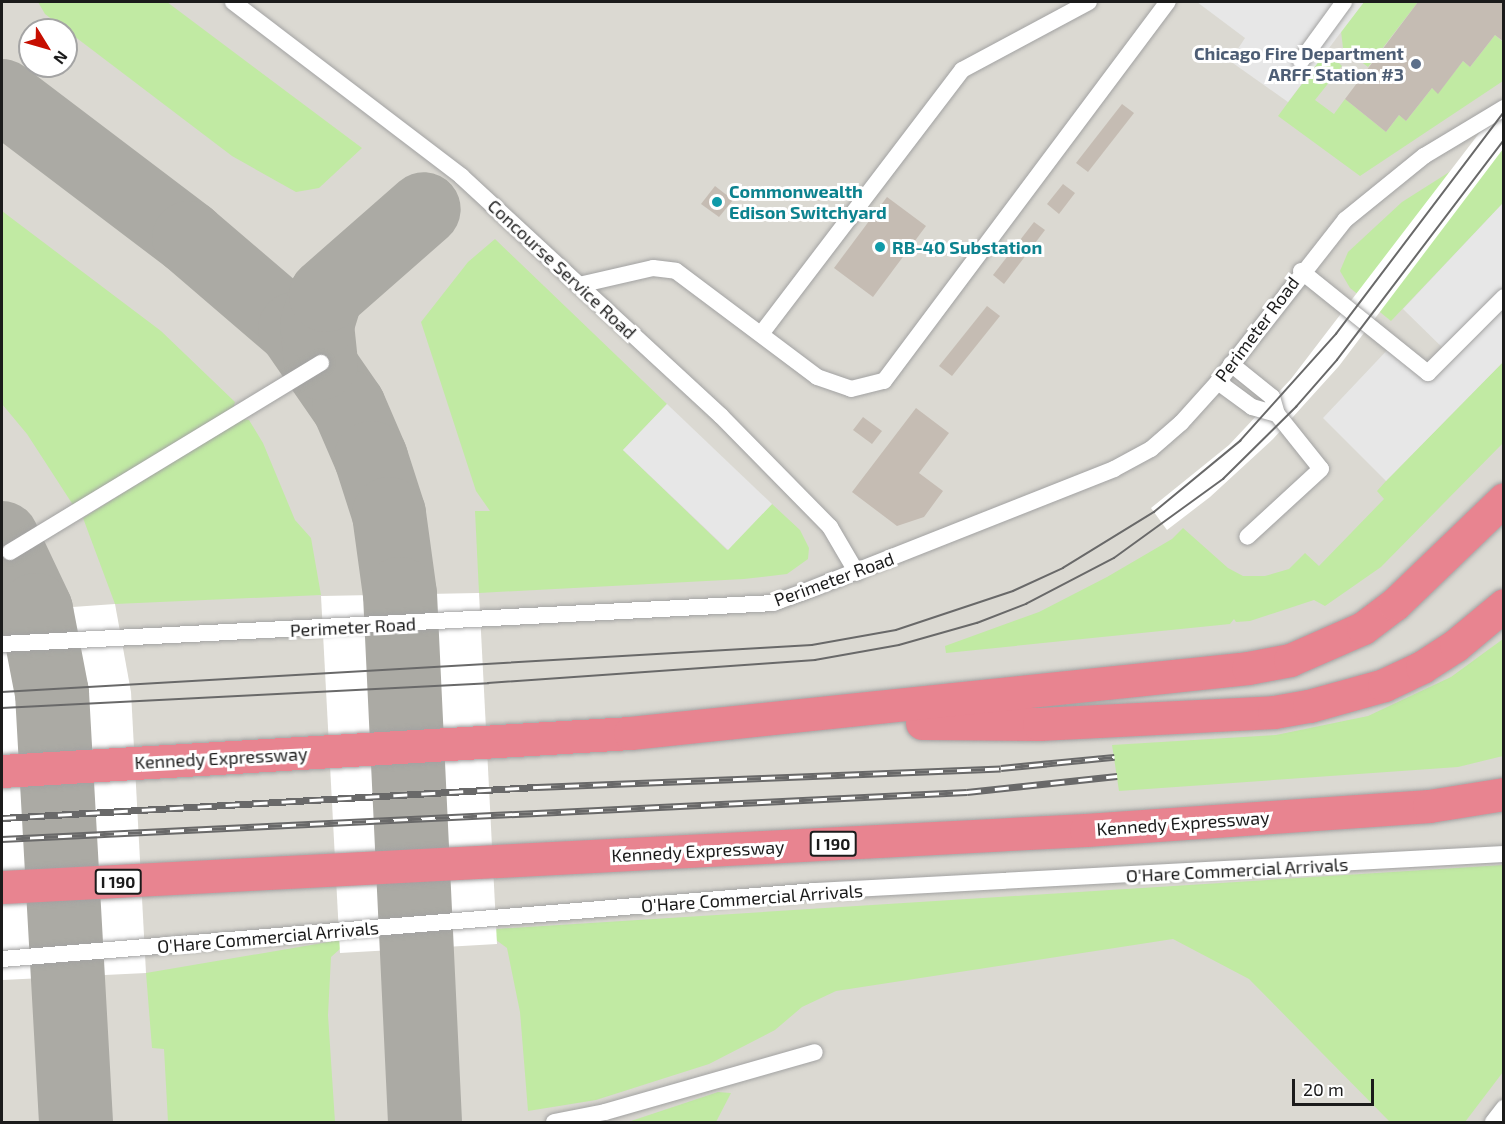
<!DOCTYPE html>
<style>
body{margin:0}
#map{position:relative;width:1505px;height:1124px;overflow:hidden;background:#edeae0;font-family:"Exo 2",sans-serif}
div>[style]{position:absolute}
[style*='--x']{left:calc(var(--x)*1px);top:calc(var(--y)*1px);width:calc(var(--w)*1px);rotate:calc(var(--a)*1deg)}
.airport>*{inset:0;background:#dbd9d2}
.grass>*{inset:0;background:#c1eaa3}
.parking>*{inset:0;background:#e7e7e7}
.pier>*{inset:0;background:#fff}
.taxiway>*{height:74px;margin:-37px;padding:0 37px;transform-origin:37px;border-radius:37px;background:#abaaa4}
.building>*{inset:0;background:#c5bcb3}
.roads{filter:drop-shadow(0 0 2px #a2a2a2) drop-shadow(0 0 2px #a2a2a2)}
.service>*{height:16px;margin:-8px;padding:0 8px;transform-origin:8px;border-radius:8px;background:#fff}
.motorway>*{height:33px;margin:-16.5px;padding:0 16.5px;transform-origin:16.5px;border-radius:16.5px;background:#e88490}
.tram>*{height:1.5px;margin:-0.75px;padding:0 0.75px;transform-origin:0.75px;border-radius:0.75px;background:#696969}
.rail>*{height:7px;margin-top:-3.5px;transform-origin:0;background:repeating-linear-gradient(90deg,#fff 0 14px,#696969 0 28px);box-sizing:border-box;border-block:2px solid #696969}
.dots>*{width:16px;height:16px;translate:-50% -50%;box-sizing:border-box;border:3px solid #fff;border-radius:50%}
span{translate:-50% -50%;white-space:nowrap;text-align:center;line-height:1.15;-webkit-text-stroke:6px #fff;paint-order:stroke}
.shield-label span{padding:2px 4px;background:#fff;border:2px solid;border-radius:4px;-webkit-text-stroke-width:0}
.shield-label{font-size:16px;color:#1b1b1b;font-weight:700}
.service-label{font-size:18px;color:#4e5e75;font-weight:700}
.right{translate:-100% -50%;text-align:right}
.culture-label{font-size:18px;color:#0d838f;font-weight:700}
.left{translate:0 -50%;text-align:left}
.street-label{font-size:18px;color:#1b1b1b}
.frame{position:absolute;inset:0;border:3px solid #1b1b1b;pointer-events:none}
.north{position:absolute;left:18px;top:18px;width:60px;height:60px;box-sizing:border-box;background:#fff;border:2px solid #a4a4a4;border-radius:50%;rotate:127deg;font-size:16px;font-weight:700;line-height:24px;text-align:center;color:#1b1b1b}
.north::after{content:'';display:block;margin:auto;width:21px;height:27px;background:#c60e00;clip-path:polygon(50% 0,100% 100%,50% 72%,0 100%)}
.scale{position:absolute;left:1292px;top:1079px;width:82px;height:27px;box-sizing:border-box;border:3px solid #1b1b1b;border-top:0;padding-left:8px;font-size:18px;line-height:21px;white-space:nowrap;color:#1b1b1b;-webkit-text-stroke:4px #fff;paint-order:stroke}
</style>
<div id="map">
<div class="airport">
<i style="clip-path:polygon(evenodd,2px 2px,1503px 2px,1503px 1122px,2px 1122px,2px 2px,30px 30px,66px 30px,66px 66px,30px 66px,30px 30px)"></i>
</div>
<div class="grass">
<i style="clip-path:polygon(38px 2px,167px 2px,362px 148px,319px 188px,296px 192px,232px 156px,45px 14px)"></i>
<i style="clip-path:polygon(1364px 2px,1418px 2px,1368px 67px,1343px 48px,1341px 31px)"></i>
<i style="clip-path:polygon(1495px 35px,1503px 42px,1503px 81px,1360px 176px,1278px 116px,1321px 58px,1335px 59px,1342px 66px,1315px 100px,1334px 114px,1345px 99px,1386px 132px,1399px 115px,1406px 121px,1432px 88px,1438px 93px,1463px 61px,1470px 67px)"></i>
<i style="clip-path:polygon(1503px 138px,1503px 203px,1391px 321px,1350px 288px,1340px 271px,1348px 252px,1402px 202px)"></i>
<i style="clip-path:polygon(2px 211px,161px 331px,235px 402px,233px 409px,75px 508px,27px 434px,2px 404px)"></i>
<i style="clip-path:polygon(495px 239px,667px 404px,623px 450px,727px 550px,772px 504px,800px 530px,809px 548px,808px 559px,787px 574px,744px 579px,479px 593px,475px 511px,490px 511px,476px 491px,421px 322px,468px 262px)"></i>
<i style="clip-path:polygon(1503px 362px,1503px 443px,1381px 567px,1325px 606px,1314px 600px,1250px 621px,1236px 622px,1234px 619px,1230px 624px,946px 653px,945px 646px,1039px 612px,1107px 577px,1172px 539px,1183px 528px,1228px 568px,1243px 576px,1265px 576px,1289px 569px,1305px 553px,1319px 566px,1384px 499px,1377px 491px,1386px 481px)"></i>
<i style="clip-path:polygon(242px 419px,249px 420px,263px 443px,295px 520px,311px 538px,321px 595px,115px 604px,83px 518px)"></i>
<i style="clip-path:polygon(1503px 639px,1503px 756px,1458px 767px,1119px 791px,1112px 745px,1276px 735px,1368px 716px,1451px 677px)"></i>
<i style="clip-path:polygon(1503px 865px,1503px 1072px,1465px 1122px,1390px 1122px,1249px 979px,1173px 939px,836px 991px,802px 1007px,775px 1030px,709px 1064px,596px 1100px,528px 1111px,520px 1012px,507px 948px,496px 940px,496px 929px)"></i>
<i style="clip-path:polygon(340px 940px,340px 949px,331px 957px,328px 1015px,335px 1122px,168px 1122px,164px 1049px,152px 1048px,146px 973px)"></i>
<i style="clip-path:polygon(718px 1092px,731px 1093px,716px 1122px,628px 1122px)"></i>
</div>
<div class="parking">
<i style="clip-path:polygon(1197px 2px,1364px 2px,1288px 102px,1230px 61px,1245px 38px)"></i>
<i style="clip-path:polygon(1503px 203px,1503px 362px,1386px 481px,1323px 418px,1392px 345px,1427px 373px,1448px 353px,1403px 309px)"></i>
<i style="clip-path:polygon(667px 404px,772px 504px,728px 550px,623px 450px)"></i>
</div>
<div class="pier">
<i style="clip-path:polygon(1503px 102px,1503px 149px,1339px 366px,1273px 439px,1210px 497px,1167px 530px,1151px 508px,1229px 445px,1291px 379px)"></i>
<i style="clip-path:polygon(479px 593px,497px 944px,340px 953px,321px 596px)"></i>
<i style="clip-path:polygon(115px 604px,131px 692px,146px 973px,2px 980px,2px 612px)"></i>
</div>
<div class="taxiway">
<i style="--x:2;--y:96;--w:235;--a:37.2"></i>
<i style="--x:189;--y:238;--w:140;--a:40.6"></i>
<i style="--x:295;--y:329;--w:95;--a:55.3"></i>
<i style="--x:349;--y:407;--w:56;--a:66.7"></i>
<i style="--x:371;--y:458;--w:59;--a:72.2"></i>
<i style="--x:389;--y:514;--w:81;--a:82.2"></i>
<i style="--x:400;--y:594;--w:529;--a:87.29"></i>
<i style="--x:321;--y:363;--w:38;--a:-96"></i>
<i style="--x:317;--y:325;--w:31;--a:-73"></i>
<i style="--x:326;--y:295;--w:130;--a:-41.3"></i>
<i style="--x:2;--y:538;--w:80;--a:64.7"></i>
<i style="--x:36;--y:610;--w:85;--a:79.1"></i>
<i style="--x:52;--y:693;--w:430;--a:86.8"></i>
</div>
<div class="building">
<i style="clip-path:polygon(1418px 2px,1504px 2px,1504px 42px,1495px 35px,1470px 67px,1463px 61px,1438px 94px,1432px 88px,1406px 121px,1399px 115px,1386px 132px,1345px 99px)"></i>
<i style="clip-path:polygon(1122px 104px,1134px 113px,1088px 172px,1076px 163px)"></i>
<i style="clip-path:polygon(1063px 184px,1075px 193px,1059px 214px,1047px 204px)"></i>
<i style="clip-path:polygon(715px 186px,733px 200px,719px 217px,701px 204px)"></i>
<i style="clip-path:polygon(887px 197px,926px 226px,873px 297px,834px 268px)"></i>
<i style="clip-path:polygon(1034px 222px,1045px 230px,1004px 284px,993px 275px)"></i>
<i style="clip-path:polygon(987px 306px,1000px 316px,952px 376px,939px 366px)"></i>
<i style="clip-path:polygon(916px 408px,949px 433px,919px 473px,943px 491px,924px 517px,897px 526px,852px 492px)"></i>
<i style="clip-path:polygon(863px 417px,882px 431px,872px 444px,853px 430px)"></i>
</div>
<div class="roads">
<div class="service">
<i style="--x:233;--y:2;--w:287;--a:37.3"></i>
<i style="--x:461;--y:176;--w:354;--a:42.7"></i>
<i style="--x:721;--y:416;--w:156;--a:45.5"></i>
<i style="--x:830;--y:527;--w:53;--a:59.6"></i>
<i style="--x:1301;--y:61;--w:73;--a:-53.9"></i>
<i style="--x:1301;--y:271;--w:163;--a:38.8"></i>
<i style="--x:1428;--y:373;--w:107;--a:-45"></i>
<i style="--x:579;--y:285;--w:76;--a:-12.9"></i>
<i style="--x:653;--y:268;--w:23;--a:7"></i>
<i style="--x:676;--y:271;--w:176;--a:36.9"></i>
<i style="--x:817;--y:377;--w:36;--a:19"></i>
<i style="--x:851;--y:389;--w:34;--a:-14"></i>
<i style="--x:884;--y:381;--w:474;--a:-53.2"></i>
<i style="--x:761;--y:334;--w:332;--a:-52.7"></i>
<i style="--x:962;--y:70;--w:144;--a:-28.2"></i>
<i style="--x:1231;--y:364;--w:53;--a:38.8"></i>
<i style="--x:1272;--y:397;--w:18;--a:74"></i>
<i style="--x:1277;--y:414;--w:70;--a:51.3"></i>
<i style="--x:1321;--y:469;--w:100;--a:137.4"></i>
<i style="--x:1218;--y:382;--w:42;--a:36.3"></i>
<i style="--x:1252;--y:407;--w:26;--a:16"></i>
<i style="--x:10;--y:552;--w:364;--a:-31.3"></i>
<i style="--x:2;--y:644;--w:772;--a:-3.04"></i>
<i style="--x:773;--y:603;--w:30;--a:-20"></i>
<i style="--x:801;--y:593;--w:337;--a:-21.6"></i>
<i style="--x:1114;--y:469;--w:42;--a:-28.4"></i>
<i style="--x:1151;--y:449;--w:40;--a:-41"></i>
<i style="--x:1181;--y:423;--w:55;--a:-47.9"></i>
<i style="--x:1218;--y:382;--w:206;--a:-51.9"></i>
<i style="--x:1345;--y:220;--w:102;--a:-39"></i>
<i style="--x:1424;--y:156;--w:93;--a:-31"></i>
<i style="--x:2;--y:959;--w:817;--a:-4.78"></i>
<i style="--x:816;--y:891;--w:689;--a:-3.08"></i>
<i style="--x:554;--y:1122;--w:52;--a:-11.1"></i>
<i style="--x:605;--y:1112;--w:218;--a:-15.9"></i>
<i style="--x:1493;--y:1122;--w:18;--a:-52"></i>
</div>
<div class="motorway">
<i style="--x:922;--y:723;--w:117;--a:0.5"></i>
<i style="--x:1039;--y:724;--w:235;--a:-2.9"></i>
<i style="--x:1274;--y:712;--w:36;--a:-10"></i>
<i style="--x:1309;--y:706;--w:78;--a:-15.6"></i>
<i style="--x:1384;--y:685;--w:42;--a:-25.3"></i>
<i style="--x:1422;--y:667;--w:40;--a:-32.9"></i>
<i style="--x:1456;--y:645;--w:62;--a:-39.8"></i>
<i style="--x:2;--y:771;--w:629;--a:-3.46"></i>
<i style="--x:630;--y:733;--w:621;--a:-6"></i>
<i style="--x:1248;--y:668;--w:43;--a:-10.8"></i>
<i style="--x:1290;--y:660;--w:80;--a:-23.7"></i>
<i style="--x:1363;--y:628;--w:40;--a:-37"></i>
<i style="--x:1395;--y:604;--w:151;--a:-43.9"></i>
<i style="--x:2;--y:887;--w:1085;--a:-3.01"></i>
<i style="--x:1086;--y:830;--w:344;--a:-4"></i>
<i style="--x:1429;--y:806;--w:76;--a:-9.1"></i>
</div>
</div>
<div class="tram">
<i style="--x:2;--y:692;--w:811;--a:-3.32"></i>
<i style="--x:812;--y:645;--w:85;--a:-10.1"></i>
<i style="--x:896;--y:630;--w:123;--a:-18.4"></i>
<i style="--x:1013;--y:591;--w:55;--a:-24.7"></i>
<i style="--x:1063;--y:568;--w:107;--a:-31.6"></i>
<i style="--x:1154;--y:512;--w:112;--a:-39.5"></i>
<i style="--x:1240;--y:441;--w:144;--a:-48.1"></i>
<i style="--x:1336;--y:334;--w:278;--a:-52.9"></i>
<i style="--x:2;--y:708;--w:487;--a:-2.9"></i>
<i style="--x:488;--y:683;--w:328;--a:-4"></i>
<i style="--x:815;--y:660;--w:85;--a:-10.1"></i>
<i style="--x:899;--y:645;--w:81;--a:-15.8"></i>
<i style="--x:977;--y:623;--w:53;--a:-21.2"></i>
<i style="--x:1026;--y:604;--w:99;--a:-27.6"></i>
<i style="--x:1114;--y:558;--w:135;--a:-35.9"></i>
<i style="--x:1223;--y:479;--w:103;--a:-44.6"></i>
<i style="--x:1296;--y:407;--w:62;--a:-48.9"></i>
<i style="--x:1337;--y:360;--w:276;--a:-52.8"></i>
</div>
<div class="rail">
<i style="--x:2;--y:818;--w:536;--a:-3.32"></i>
<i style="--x:537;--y:787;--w:464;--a:-2.3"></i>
<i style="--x:1001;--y:768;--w:114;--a:-5.6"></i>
<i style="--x:2;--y:839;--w:966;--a:-2.79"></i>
<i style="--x:967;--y:792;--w:151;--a:-6.1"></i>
</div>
<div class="dots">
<i style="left:1416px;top:64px;background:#5c6f8a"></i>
<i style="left:717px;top:202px;background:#0f9aa8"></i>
<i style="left:880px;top:247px;background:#0f9aa8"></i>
</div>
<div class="shield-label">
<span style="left:833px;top:844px">I 190</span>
<span style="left:118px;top:882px">I 190</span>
</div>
<div class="service-label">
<span class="right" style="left:1404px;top:64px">Chicago Fire Department<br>ARFF Station #3</span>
</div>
<div class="culture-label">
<span class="left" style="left:729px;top:202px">Commonwealth<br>Edison Switchyard</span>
<span class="left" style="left:892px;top:247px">RB-40 Substation</span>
</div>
<div class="street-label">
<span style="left:562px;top:269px;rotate:43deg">Concourse Service Road</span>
<span style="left:1257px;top:329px;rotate:-53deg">Perimeter Road</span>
<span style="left:834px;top:579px;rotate:-20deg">Perimeter Road</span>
<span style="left:353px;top:627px;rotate:-3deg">Perimeter Road</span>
<span style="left:221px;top:758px;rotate:-3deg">Kennedy Expressway</span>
<span style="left:1183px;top:823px;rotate:-4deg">Kennedy Expressway</span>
<span style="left:698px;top:851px;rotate:-3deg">Kennedy Expressway</span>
<span style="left:1237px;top:870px;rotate:-3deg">O'Hare Commercial Arrivals</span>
<span style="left:752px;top:898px;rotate:-4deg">O'Hare Commercial Arrivals</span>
<span style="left:268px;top:937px;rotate:-5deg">O'Hare Commercial Arrivals</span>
</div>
<div class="frame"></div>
<div class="north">N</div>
<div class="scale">20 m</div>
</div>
